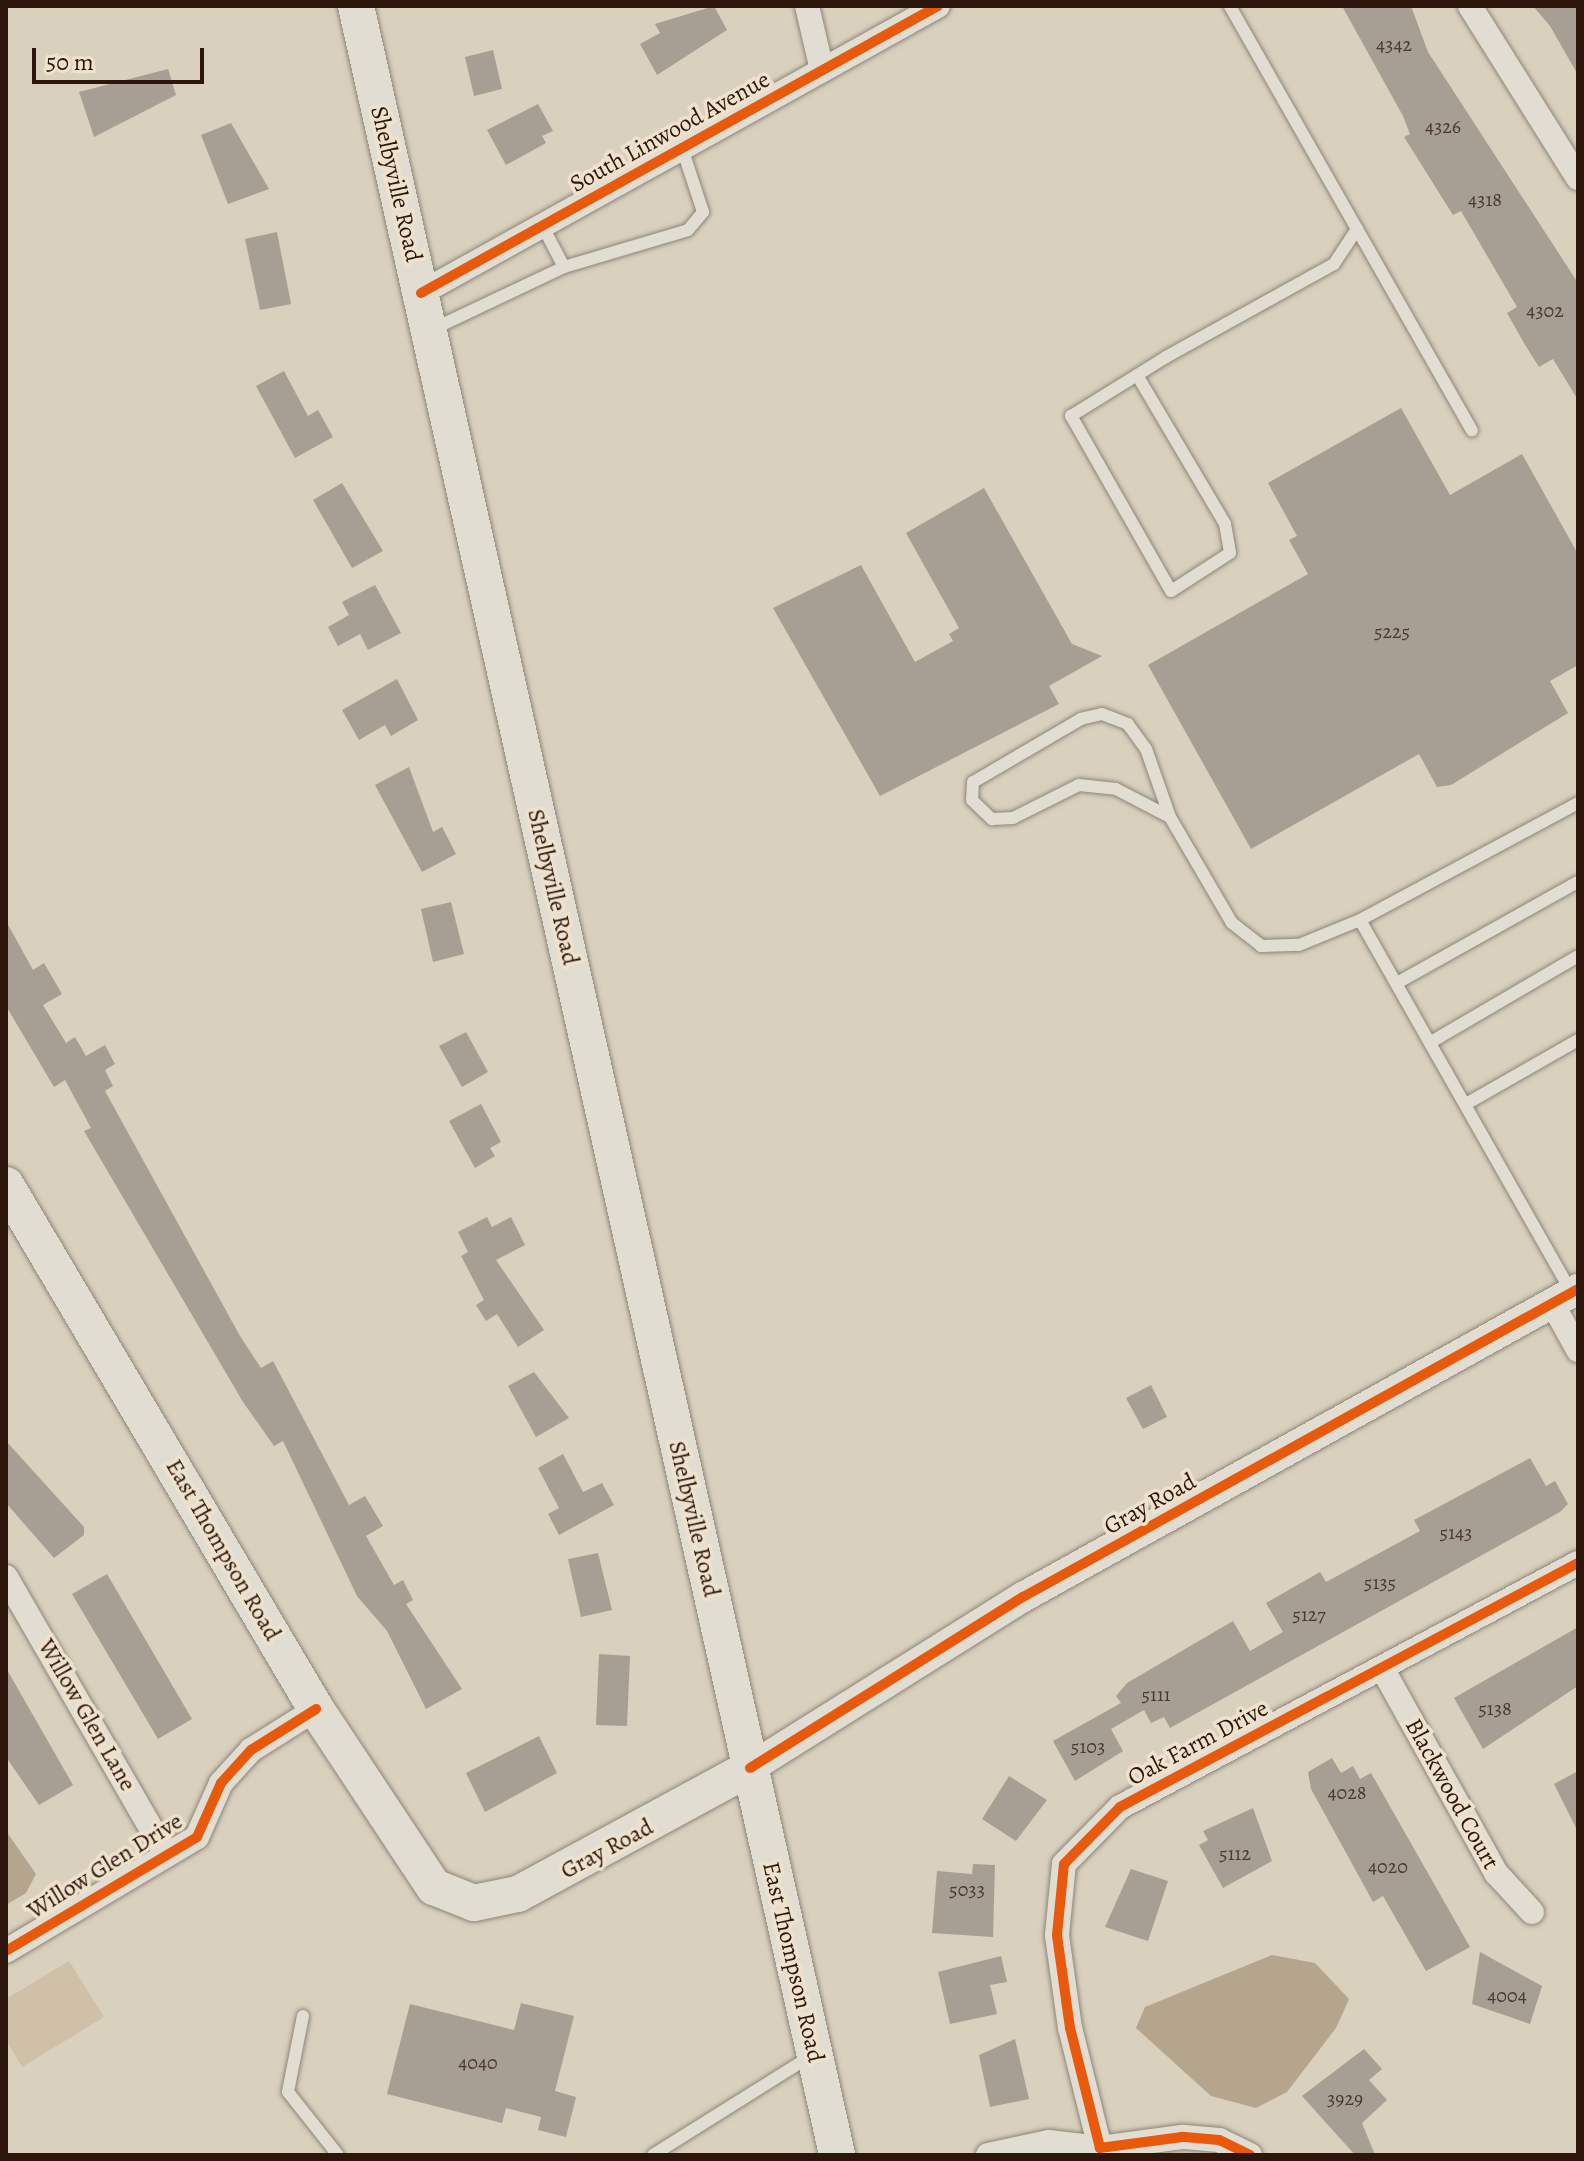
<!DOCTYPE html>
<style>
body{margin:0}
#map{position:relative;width:1584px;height:2161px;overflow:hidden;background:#d9d0bd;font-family:Alegreya,serif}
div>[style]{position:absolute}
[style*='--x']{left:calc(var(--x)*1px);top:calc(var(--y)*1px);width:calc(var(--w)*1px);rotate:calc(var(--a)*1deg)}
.green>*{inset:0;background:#cfc0a7}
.water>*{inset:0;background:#b5a58d}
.building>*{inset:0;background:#a79f93}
.roads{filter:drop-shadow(0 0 2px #8d8579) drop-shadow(0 0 2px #8d8579)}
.service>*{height:12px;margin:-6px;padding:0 6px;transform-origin:6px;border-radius:6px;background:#e2ddd3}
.minor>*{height:24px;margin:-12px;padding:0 12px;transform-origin:12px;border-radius:12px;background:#e2ddd3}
.tertiary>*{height:30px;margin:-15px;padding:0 15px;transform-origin:15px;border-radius:15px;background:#e2ddd3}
.secondary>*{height:36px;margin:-18px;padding:0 18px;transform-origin:18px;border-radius:18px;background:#e2ddd3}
.cycleway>*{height:10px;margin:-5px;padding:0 5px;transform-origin:5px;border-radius:5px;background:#e8590c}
span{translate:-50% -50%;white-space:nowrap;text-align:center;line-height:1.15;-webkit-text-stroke:7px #eee2cc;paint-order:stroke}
.number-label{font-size:20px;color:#4b382e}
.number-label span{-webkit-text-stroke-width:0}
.street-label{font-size:24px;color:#2c160c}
.frame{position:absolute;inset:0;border:8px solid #2c160c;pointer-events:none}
.scale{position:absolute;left:32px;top:48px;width:172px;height:36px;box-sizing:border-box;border:4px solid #2c160c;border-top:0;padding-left:10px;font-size:24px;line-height:28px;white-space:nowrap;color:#2c160c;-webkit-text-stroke:6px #eee2cc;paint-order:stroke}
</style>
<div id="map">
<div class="green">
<i style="clip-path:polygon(69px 1961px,104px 2017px,22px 2067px,6px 2040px,6px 1999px)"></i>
</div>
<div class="water">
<i style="clip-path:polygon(6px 1831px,36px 1874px,26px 1893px,6px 1905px)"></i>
<i style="clip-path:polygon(1272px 1955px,1315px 1963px,1349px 1999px,1336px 2028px,1287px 2092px,1256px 2108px,1211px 2096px,1136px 2028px,1145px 2007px)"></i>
</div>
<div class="building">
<i style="clip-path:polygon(714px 6px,727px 30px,657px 75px,640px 44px,660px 33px,655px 24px)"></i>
<i style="clip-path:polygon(1342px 6px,1411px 6px,1428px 52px,1578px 283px,1578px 400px,1553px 359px,1539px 367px,1524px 343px,1507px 313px,1517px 307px,1461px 211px,1453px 215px,1404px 137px,1410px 134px,1403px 116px)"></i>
<i style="clip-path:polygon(1533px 6px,1578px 6px,1578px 75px,1550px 26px)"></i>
<i style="clip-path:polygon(493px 50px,502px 89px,474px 96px,465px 57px)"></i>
<i style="clip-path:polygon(168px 69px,176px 95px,94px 137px,79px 92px)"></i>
<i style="clip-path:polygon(538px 104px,553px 131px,542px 136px,546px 143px,506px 165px,487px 130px)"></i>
<i style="clip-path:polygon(231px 123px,269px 189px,228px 204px,201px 135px)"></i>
<i style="clip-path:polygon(277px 232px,291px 304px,260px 310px,245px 239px)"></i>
<i style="clip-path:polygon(284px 371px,308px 416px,318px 410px,333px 437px,295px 458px,256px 386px)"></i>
<i style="clip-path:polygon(1401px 408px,1450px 495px,1522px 454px,1578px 554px,1578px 665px,1550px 681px,1568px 713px,1451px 785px,1437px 787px,1419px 754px,1251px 849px,1148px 665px,1308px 574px,1289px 540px,1297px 536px,1268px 483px)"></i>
<i style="clip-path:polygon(342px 483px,383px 551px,352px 568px,313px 500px)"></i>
<i style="clip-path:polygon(984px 488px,1072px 644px,1102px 656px,1049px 686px,1059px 704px,880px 796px,773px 608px,861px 565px,915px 662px,953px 641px,949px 634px,959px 628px,906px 533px)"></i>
<i style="clip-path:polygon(375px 585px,401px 633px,368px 650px,360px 634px,338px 646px,328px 627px,349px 615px,342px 602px)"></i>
<i style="clip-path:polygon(397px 679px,418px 720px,391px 736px,385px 725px,359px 740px,342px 710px)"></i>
<i style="clip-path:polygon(409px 767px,433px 832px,442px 827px,456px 854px,422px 872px,375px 785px)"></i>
<i style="clip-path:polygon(451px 902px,464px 954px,433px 962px,421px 909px)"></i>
<i style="clip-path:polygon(6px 921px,33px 970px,44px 963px,62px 994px,43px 1005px,66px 1043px,75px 1037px,86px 1056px,105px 1045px,115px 1064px,105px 1070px,113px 1086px,105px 1091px,240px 1336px,261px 1368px,273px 1361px,349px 1505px,365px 1496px,383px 1526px,366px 1536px,394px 1585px,403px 1580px,413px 1600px,406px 1604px,462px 1689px,426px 1709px,387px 1631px,357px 1596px,283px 1441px,274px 1446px,243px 1402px,84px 1131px,91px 1128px,65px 1080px,54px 1087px,6px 1006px)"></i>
<i style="clip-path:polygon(466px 1032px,488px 1072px,462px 1087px,439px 1046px)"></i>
<i style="clip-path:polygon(481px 1104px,501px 1142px,490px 1148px,495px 1156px,475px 1168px,449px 1121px)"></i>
<i style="clip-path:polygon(487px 1217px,492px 1227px,511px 1217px,525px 1245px,496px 1260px,544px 1330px,518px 1347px,497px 1314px,486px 1321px,476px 1305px,484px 1300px,461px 1256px,468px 1252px,458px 1232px)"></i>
<i style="clip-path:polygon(534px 1372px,569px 1418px,536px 1437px,508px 1386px)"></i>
<i style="clip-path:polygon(1151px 1385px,1167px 1417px,1143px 1429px,1126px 1398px)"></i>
<i style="clip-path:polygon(6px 1441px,84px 1527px,84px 1535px,54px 1558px,6px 1503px)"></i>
<i style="clip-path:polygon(563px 1454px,583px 1492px,602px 1483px,614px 1505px,559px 1535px,548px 1514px,559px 1508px,538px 1468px)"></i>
<i style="clip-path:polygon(1530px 1458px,1546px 1486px,1555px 1481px,1568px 1504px,1560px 1512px,1170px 1728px,1164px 1717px,1151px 1723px,1144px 1710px,1111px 1729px,1123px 1751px,1075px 1781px,1053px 1741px,1121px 1703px,1116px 1696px,1127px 1683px,1233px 1621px,1250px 1651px,1283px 1632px,1266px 1603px,1320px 1572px,1326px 1582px,1420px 1531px,1414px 1520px)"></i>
<i style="clip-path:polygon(598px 1553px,612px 1610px,581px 1617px,568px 1559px)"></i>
<i style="clip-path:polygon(107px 1574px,192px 1719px,158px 1739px,72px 1594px)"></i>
<i style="clip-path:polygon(1578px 1627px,1578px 1686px,1483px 1749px,1454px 1698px)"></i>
<i style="clip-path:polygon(599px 1654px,630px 1656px,627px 1726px,596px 1725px)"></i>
<i style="clip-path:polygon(6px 1668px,73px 1785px,39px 1805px,6px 1757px)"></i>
<i style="clip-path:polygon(539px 1736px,557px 1773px,485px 1812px,466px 1773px)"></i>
<i style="clip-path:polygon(1332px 1758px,1341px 1773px,1353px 1766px,1360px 1779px,1371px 1773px,1470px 1947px,1426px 1971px,1383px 1896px,1373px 1902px,1311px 1789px,1308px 1772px)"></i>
<i style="clip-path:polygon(1578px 1771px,1578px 1832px,1554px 1784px)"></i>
<i style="clip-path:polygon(1009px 1776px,1047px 1800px,1016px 1841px,982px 1819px)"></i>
<i style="clip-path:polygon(1253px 1808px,1272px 1861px,1223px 1888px,1199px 1845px,1208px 1840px,1203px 1831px)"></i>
<i style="clip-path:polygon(973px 1864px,995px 1865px,993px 1937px,932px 1933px,937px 1871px,972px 1874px)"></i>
<i style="clip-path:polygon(1131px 1869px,1168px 1881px,1148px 1941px,1105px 1927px)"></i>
<i style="clip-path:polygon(1480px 1952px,1542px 1986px,1530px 2024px,1472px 2004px)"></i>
<i style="clip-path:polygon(1001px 1956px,1007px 1982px,990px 1985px,997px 2014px,950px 2024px,938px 1972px)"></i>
<i style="clip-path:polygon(521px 2003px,574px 2016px,555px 2091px,576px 2097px,566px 2137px,538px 2130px,541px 2117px,506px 2108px,502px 2123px,387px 2094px,410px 2004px,514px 2030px)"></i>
<i style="clip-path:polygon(1015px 2039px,1029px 2099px,990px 2107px,979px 2055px)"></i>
<i style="clip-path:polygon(1364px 2049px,1382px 2069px,1369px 2080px,1387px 2100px,1362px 2123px,1375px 2155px,1355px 2155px,1302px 2096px)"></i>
</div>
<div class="roads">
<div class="service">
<i style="--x:542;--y:225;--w:47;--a:62.4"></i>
<i style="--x:1357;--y:229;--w:232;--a:60.3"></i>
<i style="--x:431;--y:330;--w:147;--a:-25.3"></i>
<i style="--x:564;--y:267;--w:129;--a:-16.6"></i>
<i style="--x:688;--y:230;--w:23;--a:-50"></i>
<i style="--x:703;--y:212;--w:67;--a:-108.2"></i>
<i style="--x:1137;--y:375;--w:173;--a:59.4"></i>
<i style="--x:1225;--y:524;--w:29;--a:80"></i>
<i style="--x:1230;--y:553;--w:70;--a:147.2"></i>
<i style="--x:1171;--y:591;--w:202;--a:-119.7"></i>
<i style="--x:1071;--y:416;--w:112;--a:-31.8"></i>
<i style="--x:1166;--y:357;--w:192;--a:-29"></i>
<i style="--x:1334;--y:264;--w:42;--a:-56.7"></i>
<i style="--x:1357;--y:229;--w:257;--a:-119.7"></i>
<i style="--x:1170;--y:817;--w:72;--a:-109.4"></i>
<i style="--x:1146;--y:749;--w:31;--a:-126"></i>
<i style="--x:1128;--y:724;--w:28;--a:-159"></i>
<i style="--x:1102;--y:714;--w:22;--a:167"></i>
<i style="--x:1081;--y:719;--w:125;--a:149.7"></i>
<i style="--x:973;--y:782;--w:18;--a:93"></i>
<i style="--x:972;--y:800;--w:28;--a:44"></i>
<i style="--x:992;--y:819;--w:21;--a:-3"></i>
<i style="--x:1013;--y:818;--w:74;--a:-26.6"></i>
<i style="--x:1079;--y:785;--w:37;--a:6"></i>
<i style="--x:1116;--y:789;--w:61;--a:27.4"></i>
<i style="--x:1170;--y:817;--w:123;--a:59.7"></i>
<i style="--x:1232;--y:923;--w:37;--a:38"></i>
<i style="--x:1261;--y:946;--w:38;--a:-2"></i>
<i style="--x:1299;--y:945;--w:66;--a:-22.3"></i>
<i style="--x:1360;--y:920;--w:247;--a:-28.2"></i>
<i style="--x:1360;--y:920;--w:428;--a:60.4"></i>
<i style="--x:1397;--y:983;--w:207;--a:-29.2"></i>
<i style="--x:1431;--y:1042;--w:170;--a:-30.3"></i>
<i style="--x:1466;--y:1104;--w:129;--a:-29.7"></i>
<i style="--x:303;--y:2016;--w:77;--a:101.2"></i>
<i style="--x:288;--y:2092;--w:80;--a:51.6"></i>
<i style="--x:653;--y:2155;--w:186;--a:-32.1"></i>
</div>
<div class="minor">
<i style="--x:807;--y:6;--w:66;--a:76.8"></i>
<i style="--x:1470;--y:6;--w:203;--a:57.9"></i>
<i style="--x:421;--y:293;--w:591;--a:-29.04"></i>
<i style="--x:1552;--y:1303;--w:54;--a:61"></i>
<i style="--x:6;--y:1577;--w:320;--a:60"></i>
<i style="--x:1382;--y:1668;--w:235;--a:60.9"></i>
<i style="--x:1496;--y:1873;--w:53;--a:47.3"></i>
<i style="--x:6;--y:1951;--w:222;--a:-30.8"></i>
<i style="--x:197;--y:1837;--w:59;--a:-66"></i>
<i style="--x:221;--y:1783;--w:45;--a:-47.7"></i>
<i style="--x:251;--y:1750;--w:77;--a:-32.2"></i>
<i style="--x:988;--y:2155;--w:62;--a:-12"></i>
<i style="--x:1049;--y:2142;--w:51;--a:6.7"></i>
<i style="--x:1100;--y:2148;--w:13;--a:148"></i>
<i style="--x:1250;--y:2155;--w:34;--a:-154"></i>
<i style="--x:1219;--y:2140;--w:37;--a:-175"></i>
<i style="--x:1182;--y:2137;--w:83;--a:172.4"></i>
<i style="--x:1100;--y:2148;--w:124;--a:-104"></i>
<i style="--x:1070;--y:2028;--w:94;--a:-98"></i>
<i style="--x:1057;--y:1935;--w:71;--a:-84.4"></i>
<i style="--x:1064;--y:1864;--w:80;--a:-45.5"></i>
<i style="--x:1120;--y:1807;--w:519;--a:-28.05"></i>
</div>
<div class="tertiary">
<i style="--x:750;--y:1768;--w:322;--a:-32.1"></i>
<i style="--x:1023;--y:1597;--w:635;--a:-29.03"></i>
</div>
<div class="secondary">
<i style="--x:356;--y:6;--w:2202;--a:77.38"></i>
<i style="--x:6;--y:1185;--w:609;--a:59.39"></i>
<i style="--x:316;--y:1709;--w:214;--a:56.5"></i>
<i style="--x:434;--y:1887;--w:43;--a:21.8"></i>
<i style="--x:474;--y:1903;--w:45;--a:-11.6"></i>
<i style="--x:518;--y:1894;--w:264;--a:-28.5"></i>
</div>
</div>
<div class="cycleway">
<i style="--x:421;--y:293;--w:591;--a:-29.04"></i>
<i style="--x:750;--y:1768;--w:322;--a:-32.1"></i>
<i style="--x:1023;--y:1597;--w:635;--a:-29.03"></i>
<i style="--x:6;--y:1951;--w:222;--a:-30.8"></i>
<i style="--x:197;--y:1837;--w:59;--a:-66"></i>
<i style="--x:221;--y:1783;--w:45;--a:-47.7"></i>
<i style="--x:251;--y:1750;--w:77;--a:-32.2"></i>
<i style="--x:1250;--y:2155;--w:34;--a:-154"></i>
<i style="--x:1219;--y:2140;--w:37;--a:-175"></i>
<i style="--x:1182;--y:2137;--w:83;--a:172.4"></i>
<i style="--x:1100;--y:2148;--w:124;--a:-104"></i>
<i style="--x:1070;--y:2028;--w:94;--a:-98"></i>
<i style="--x:1057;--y:1935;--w:71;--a:-84.4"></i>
<i style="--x:1064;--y:1864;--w:80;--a:-45.5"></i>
<i style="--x:1120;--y:1807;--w:519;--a:-28.05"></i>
</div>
<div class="number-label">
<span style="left:1394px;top:44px">4342</span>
<span style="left:1443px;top:126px">4326</span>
<span style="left:1485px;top:199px">4318</span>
<span style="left:1545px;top:310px">4302</span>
<span style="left:1392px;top:631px">5225</span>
<span style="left:1456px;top:1532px">5143</span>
<span style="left:1380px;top:1582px">5135</span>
<span style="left:1309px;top:1614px">5127</span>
<span style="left:1156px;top:1694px">5111</span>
<span style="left:1495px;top:1708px">5138</span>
<span style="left:1088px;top:1746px">5103</span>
<span style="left:1347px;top:1792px">4028</span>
<span style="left:1235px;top:1853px">5112</span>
<span style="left:1388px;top:1866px">4020</span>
<span style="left:967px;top:1889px">5033</span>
<span style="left:1507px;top:1995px">4004</span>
<span style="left:478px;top:2062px">4040</span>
<span style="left:1345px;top:2098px">3929</span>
</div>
<div class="street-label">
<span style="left:670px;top:132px;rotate:-29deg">South Linwood Avenue</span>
<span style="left:396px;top:184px;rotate:77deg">Shelbyville Road</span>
<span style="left:553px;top:887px;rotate:77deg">Shelbyville Road</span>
<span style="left:1150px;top:1504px;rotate:-29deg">Gray Road</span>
<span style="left:694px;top:1519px;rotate:77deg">Shelbyville Road</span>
<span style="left:223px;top:1550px;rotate:60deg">East Thompson Road</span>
<span style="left:87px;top:1715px;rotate:60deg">Willow Glen Lane</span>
<span style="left:1198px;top:1743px;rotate:-28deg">Oak Farm Drive</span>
<span style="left:1452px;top:1794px;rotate:61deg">Blackwood Court</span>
<span style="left:607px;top:1849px;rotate:-28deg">Gray Road</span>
<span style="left:105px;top:1866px;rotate:-32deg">Willow Glen Drive</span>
<span style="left:793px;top:1962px;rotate:77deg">East Thompson Road</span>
</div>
<div class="frame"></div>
<div class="scale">50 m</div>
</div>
